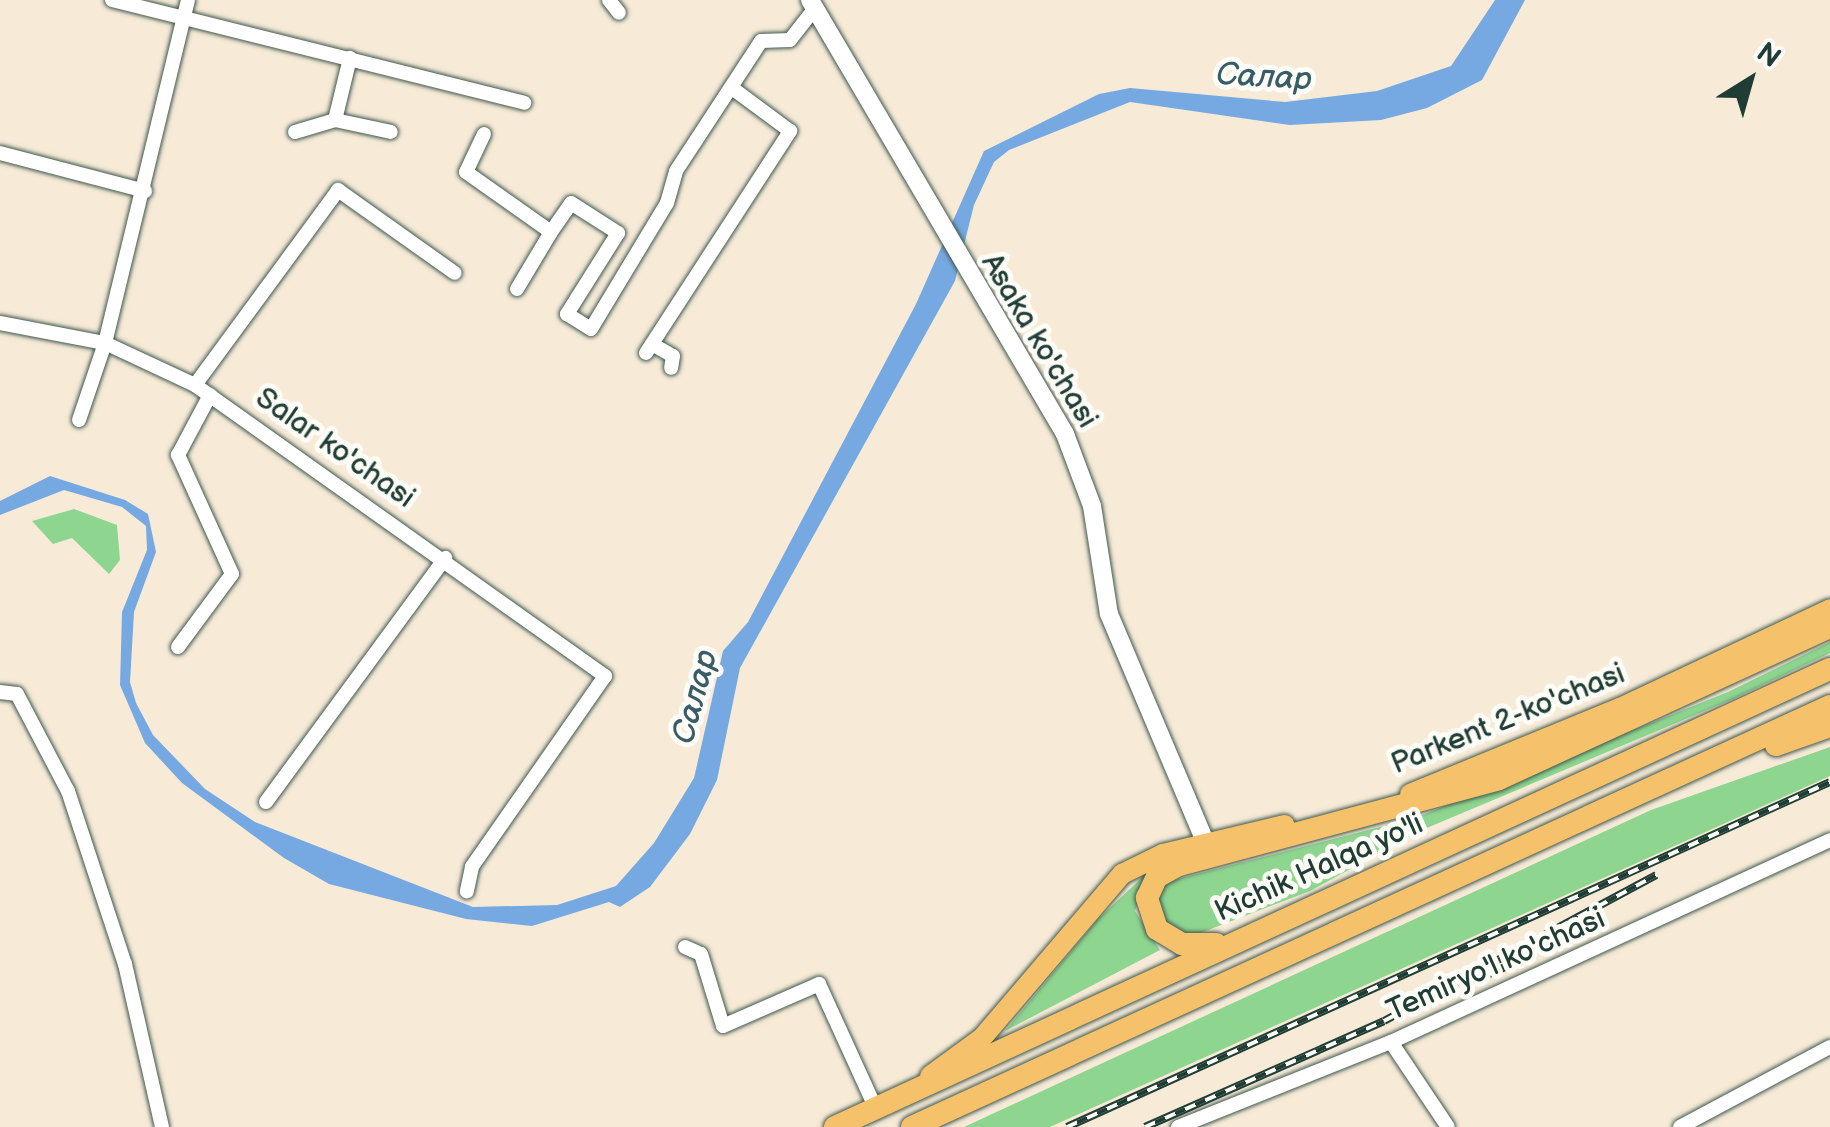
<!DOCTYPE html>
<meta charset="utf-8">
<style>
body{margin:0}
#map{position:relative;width:1830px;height:1127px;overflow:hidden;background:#f7ebd8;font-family:"Balsamiq Sans",sans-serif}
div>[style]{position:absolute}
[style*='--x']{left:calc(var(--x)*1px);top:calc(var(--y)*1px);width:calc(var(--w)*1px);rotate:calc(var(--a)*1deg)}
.green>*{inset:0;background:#8ed690}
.water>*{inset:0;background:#76a9e2}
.roads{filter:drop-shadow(0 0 2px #3f574d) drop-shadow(0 0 2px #3f574d)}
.minor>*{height:14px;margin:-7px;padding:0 7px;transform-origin:7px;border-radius:7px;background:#fff}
.tertiary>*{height:18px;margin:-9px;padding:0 9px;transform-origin:9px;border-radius:9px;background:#fff}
.primary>*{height:20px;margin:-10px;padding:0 10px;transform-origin:10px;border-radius:10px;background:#f5c16b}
.trunk>*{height:22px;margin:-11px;padding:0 11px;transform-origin:11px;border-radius:11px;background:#f5c16b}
.rail>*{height:8px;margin-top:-4px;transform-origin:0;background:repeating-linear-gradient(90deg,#fdfcf7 0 11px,#1f3d34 0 22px);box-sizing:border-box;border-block:2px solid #1f3d34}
span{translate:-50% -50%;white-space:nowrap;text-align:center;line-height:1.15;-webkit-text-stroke:10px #fdfcf7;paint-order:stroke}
.street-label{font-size:30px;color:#1f3d34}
.water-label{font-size:32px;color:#395d68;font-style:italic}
.north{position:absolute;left:1700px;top:30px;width:100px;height:100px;-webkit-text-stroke:8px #fdfcf7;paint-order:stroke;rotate:37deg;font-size:28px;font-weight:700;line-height:40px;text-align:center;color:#1f3d34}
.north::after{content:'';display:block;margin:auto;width:35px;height:45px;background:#1f3d34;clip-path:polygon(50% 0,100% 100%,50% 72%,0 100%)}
</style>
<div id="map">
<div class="green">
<i style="clip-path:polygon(74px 509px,117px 525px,120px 560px,109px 574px,72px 538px,53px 544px,32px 521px)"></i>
<i style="clip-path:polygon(1830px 642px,1830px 653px,1733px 699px,1422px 830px,1310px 891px,1195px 935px,1166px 931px,1156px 901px,1166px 882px,1415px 818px,1728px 692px)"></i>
<i style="clip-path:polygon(1830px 747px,1830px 776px,1050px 1127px,964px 1127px,1651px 810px)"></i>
<i style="clip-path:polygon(1148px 872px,1135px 911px,1160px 950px,1005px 1031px,1098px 919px)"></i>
</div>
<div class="water">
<i style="clip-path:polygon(1495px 0,1525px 0,1482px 80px,1427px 108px,1381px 120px,1290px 125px,1130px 102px,1009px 150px,994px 162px,974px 205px,955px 281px,740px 668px,717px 780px,690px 834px,650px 887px,620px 907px,609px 902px,532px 926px,466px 919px,329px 884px,284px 858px,182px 783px,145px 743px,120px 685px,122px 612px,147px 550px,146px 526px,122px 507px,64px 490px,0 515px,0 501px,50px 476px,125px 500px,148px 514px,156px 552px,134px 612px,130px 682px,136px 703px,153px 735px,205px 789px,255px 822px,473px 907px,557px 905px,616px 886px,654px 843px,694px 778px,723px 651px,748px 622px,916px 304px,984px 151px,1099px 94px,1130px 88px,1285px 102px,1377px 91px,1451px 66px)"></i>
</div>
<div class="roads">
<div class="minor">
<i style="--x:112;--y:0;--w:425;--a:14"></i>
<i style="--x:609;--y:0;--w:16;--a:52"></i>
<i style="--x:335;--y:120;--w:64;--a:-76.4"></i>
<i style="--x:295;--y:132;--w:42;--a:-16.7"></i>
<i style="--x:335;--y:120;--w:57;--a:12.1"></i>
<i style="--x:484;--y:134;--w:42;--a:115.3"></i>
<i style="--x:466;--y:172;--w:104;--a:35.2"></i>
<i style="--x:551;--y:232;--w:35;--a:-55"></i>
<i style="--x:571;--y:203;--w:56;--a:32.6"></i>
<i style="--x:618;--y:233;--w:96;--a:122.2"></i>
<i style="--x:567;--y:314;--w:28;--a:32"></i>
<i style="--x:591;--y:329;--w:147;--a:-58.9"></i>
<i style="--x:667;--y:203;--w:33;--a:-74"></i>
<i style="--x:676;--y:171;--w:155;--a:-56.8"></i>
<i style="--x:761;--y:41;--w:29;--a:-2"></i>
<i style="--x:790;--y:40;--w:41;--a:-52"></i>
<i style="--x:0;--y:153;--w:150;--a:14.7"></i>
<i style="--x:517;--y:289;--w:66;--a:-59.2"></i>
<i style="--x:0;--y:323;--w:107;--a:10.8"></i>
<i style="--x:105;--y:343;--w:99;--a:25"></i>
<i style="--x:195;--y:385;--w:503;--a:35.37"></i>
<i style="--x:605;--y:676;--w:233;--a:124.9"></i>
<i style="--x:472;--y:867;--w:25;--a:102"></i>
<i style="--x:652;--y:344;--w:24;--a:30"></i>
<i style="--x:673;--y:356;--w:12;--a:99"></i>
<i style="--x:646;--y:353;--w:265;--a:-57"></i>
<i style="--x:790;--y:131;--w:72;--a:-143.4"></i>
<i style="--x:195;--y:385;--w:242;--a:-53.7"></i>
<i style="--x:338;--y:190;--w:143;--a:35.4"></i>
<i style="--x:79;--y:420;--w:81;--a:-71.3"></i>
<i style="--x:105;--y:343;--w:353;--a:-76.4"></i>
<i style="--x:178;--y:647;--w:91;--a:-53.5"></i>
<i style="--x:232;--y:574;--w:131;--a:-114.4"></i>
<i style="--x:178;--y:455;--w:68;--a:-61.9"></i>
<i style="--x:0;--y:692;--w:17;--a:7"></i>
<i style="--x:17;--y:694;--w:110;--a:62.3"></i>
<i style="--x:68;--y:791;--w:182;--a:71.8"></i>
<i style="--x:125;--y:964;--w:167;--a:77.2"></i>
<i style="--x:266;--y:802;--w:303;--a:-53.7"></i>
<i style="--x:685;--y:947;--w:17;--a:24"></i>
<i style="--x:701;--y:954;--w:75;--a:73"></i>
<i style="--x:723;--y:1026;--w:105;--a:-23.6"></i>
<i style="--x:819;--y:984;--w:135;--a:65.5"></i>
<i style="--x:1391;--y:1042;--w:102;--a:56.2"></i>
<i style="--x:1178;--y:1127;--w:229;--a:-21.8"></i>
<i style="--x:1391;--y:1042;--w:483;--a:-24.7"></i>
<i style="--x:1680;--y:1127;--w:170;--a:-28.1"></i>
</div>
<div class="tertiary">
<i style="--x:810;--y:0;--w:503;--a:59.56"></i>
<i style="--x:1065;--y:434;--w:77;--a:69.4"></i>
<i style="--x:1092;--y:506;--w:109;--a:81.1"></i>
<i style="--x:1109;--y:614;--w:263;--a:67.1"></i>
</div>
<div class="primary">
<i style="--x:1410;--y:794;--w:227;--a:-22.3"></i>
<i style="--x:1620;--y:708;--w:232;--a:-25.2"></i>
<i style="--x:930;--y:1076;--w:64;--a:-36.2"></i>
<i style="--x:982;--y:1038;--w:216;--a:-49.5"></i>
<i style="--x:1122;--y:874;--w:46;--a:-26"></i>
<i style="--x:1163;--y:854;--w:125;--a:-13.4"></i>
</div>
<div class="trunk">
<i style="--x:1776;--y:745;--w:57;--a:-19.4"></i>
<i style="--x:1216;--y:944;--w:34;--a:180"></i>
<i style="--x:1182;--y:944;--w:29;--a:-149"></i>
<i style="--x:1157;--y:929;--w:33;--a:-108"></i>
<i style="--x:1147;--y:898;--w:23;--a:-65"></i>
<i style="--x:1157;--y:877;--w:25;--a:-29"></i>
<i style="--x:1179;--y:865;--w:331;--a:-15"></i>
<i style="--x:1499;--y:779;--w:364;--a:-24.7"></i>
<i style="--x:835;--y:1127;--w:1095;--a:-24.72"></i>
<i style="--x:912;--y:1127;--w:1010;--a:-24.64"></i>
</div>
</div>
<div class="rail">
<i style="--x:1489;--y:974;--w:50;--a:-23.5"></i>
<i style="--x:1067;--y:1127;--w:837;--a:-24.33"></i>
<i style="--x:1145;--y:1127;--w:261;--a:-23.9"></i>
<i style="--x:1384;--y:1021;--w:309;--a:-28.2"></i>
</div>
<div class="street-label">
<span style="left:1039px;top:341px;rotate:59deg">Asaka ko'chasi</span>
<span style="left:335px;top:448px;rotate:35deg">Salar ko'chasi</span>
<span style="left:1508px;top:719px;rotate:-22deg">Parkent 2-ko'chasi</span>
<span style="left:1319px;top:868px;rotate:-24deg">Kichik Halqa yo'li</span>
<span style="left:1496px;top:965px;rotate:-24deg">Temiryo'l ko'chasi</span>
</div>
<div class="water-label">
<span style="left:1264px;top:78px;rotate:3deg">Салар</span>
<span style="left:696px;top:697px;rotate:-75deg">Салар</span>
</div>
<div class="north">N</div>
</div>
